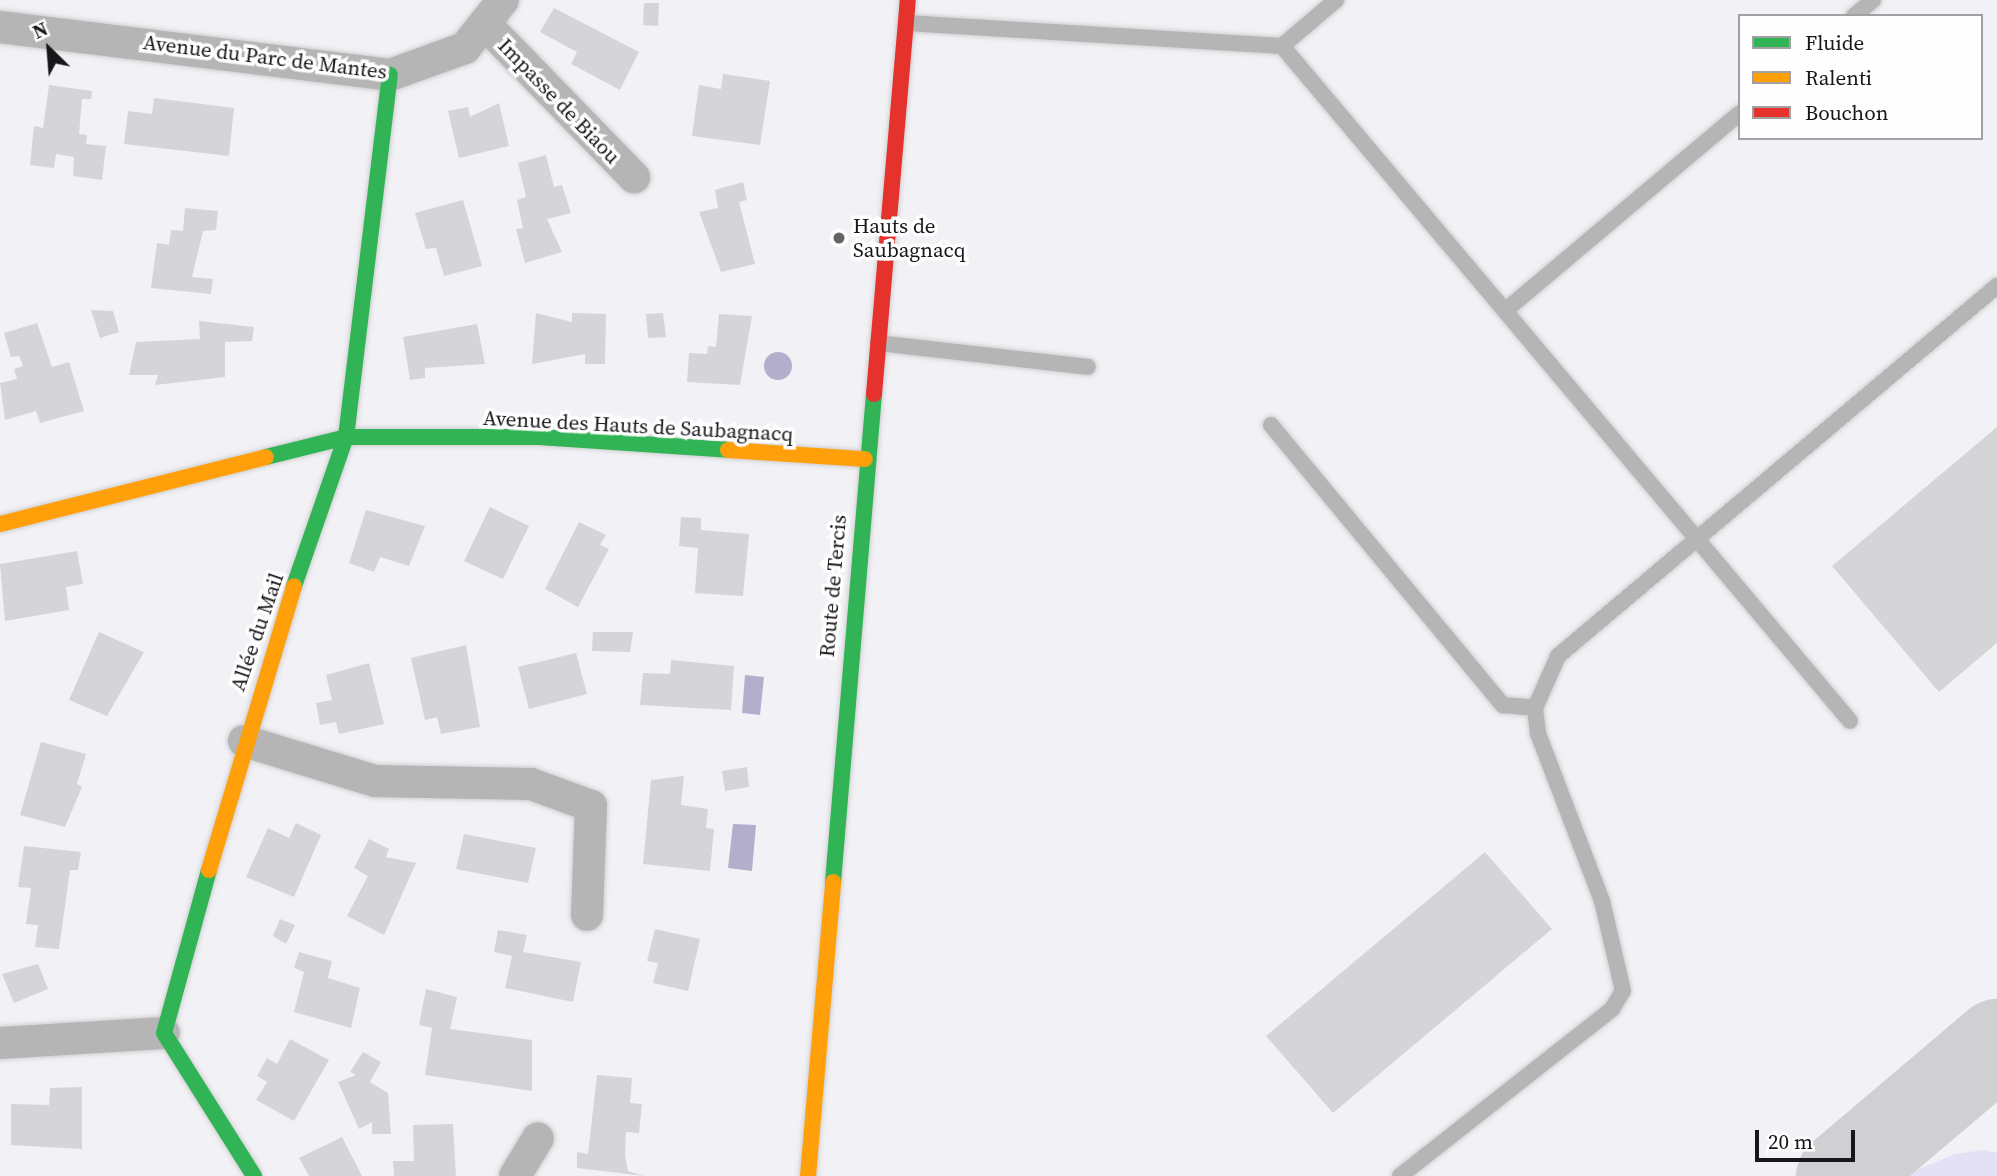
<!DOCTYPE html>
<meta charset="utf-8">
<style>
body{margin:0}
#map{position:relative;width:1997px;height:1176px;overflow:hidden;background:#f2f2f6;font-family:"Source Serif 4",serif}
div>[style]{position:absolute}
[style*='--x']{left:calc(var(--x)*1px);top:calc(var(--y)*1px);width:calc(var(--w)*1px);rotate:calc(var(--a)*1deg)}
.green>*{inset:0;background:#e4e1f7}
.water>*{inset:0;background:#b3aecc}
.round{border-radius:50%}
.taxiway>*{height:89px;margin:-44.5px;padding:0 44.5px;transform-origin:44.5px;border-radius:44.5px;background:#d0d0d3}
.building>*{inset:0;background:#d5d5d8}
.roads{filter:drop-shadow(0 0 2px #d0d0d2) drop-shadow(0 0 2px #d0d0d2)}
.lane>*{height:16px;margin:-8px;padding:0 8px;transform-origin:8px;border-radius:8px;background:#b5b5b6}
.street>*{height:32px;margin:-16px;padding:0 16px;transform-origin:16px;border-radius:16px;background:#b5b5b6}
.fast>*{height:16px;margin:-8px;padding:0 8px;transform-origin:8px;border-radius:8px;background:#30b455}
.slow>*{height:16px;margin:-8px;padding:0 8px;transform-origin:8px;border-radius:8px;background:#ff9f0a}
.jam>*{height:16px;margin:-8px;padding:0 8px;transform-origin:8px;border-radius:8px;background:#e5322d}
.dots>*{width:19px;height:19px;translate:-50% -50%;box-sizing:border-box;border:4px solid #fefefe;border-radius:50%}
span{translate:-50% -50%;white-space:nowrap;text-align:center;line-height:1.15;-webkit-text-stroke:7px #fefefe;paint-order:stroke}
.street-label{font-size:21px;color:#171619}
.poi-label{font-size:21px;color:#171619}
.left{translate:0 -50%;text-align:left}
.legend{position:absolute;left:1738px;top:14px;width:245px;height:126px;box-sizing:border-box;background:#fefefe;border:2px solid #a2a1a2;margin:0;padding:9px 12px;list-style:none;font-size:21px;color:#171619}
.legend li{display:flex;align-items:center;gap:14px;height:35px}
.legend b{width:35px;border:2px solid #a2a1a2}
.north{position:absolute;left:14px;top:14px;width:70px;height:70px;-webkit-text-stroke:5px #fefefe;paint-order:stroke;rotate:335deg;font-size:19px;font-weight:700;line-height:28px;text-align:center;color:#171619}
.north::after{content:'';display:block;margin:auto;width:24px;height:32px;background:#171619;clip-path:polygon(50% 0,100% 100%,50% 72%,0 100%)}
.scale{position:absolute;left:1755px;top:1130px;width:100px;height:32px;box-sizing:border-box;border:4px solid #171619;border-top:0;padding-left:9px;font-size:21px;line-height:24px;white-space:nowrap;color:#171619;-webkit-text-stroke:5px #fefefe;paint-order:stroke}
</style>
<div id="map">
<div class="green">
<i style="clip-path:polygon(1984px 1150px,1997px 1153px,1997px 1176px,1903px 1176px,1954px 1154px)"></i>
</div>
<div class="water">
<i class="round" style="left:764px;top:352px;width:28px;height:28px"></i>
<i style="clip-path:polygon(745px 675px,764px 677px,760px 715px,742px 713px)"></i>
<i style="clip-path:polygon(733px 824px,756px 825px,752px 871px,728px 868px)"></i>
</div>
<div class="taxiway">
<i style="--x:1840;--y:1176;--w:206;--a:-40.3"></i>
</div>
<div class="building">
<i style="clip-path:polygon(644px 3px,659px 3px,658px 26px,643px 25px)"></i>
<i style="clip-path:polygon(554px 8px,639px 52px,620px 90px,571px 64px,577px 52px,540px 32px)"></i>
<i style="clip-path:polygon(723px 74px,770px 81px,760px 145px,692px 136px,699px 85px,721px 89px)"></i>
<i style="clip-path:polygon(49px 85px,92px 91px,91px 99px,82px 99px,79px 134px,87px 135px,86px 144px,106px 146px,102px 180px,73px 176px,74px 157px,56px 154px,54px 168px,30px 165px,34px 126px,43px 128px)"></i>
<i style="clip-path:polygon(154px 98px,234px 108px,229px 156px,124px 144px,128px 111px,152px 114px)"></i>
<i style="clip-path:polygon(499px 103px,509px 146px,459px 158px,448px 111px,468px 107px,470px 117px)"></i>
<i style="clip-path:polygon(546px 155px,554px 187px,562px 185px,571px 213px,547px 219px,562px 252px,525px 263px,516px 229px,523px 228px,517px 200px,526px 197px,518px 163px)"></i>
<i style="clip-path:polygon(743px 182px,747px 200px,739px 202px,755px 264px,721px 272px,699px 212px,718px 208px,715px 190px)"></i>
<i style="clip-path:polygon(463px 200px,482px 266px,444px 276px,436px 248px,426px 249px,415px 213px)"></i>
<i style="clip-path:polygon(185px 208px,218px 211px,216px 230px,203px 231px,192px 277px,213px 279px,211px 294px,151px 288px,157px 243px,169px 245px,171px 230px,183px 231px)"></i>
<i style="clip-path:polygon(91px 310px,113px 311px,119px 332px,100px 338px)"></i>
<i style="clip-path:polygon(536px 313px,572px 322px,572px 313px,606px 314px,605px 364px,585px 364px,585px 354px,532px 364px)"></i>
<i style="clip-path:polygon(663px 313px,666px 337px,648px 338px,646px 314px)"></i>
<i style="clip-path:polygon(719px 314px,752px 316px,740px 385px,687px 382px,689px 353px,707px 354px,708px 346px,716px 347px)"></i>
<i style="clip-path:polygon(199px 321px,254px 327px,252px 341px,225px 342px,225px 377px,155px 385px,158px 375px,129px 375px,136px 342px,200px 339px)"></i>
<i style="clip-path:polygon(37px 323px,52px 367px,69px 362px,84px 411px,40px 423px,36px 411px,5px 420px,0 383px,17px 379px,14px 369px,23px 366px,19px 356px,11px 357px,4px 333px)"></i>
<i style="clip-path:polygon(477px 324px,485px 364px,425px 368px,425px 378px,410px 380px,403px 337px)"></i>
<i style="clip-path:polygon(1997px 427px,1997px 643px,1939px 692px,1832px 566px)"></i>
<i style="clip-path:polygon(490px 507px,529px 526px,503px 579px,464px 561px)"></i>
<i style="clip-path:polygon(366px 510px,425px 526px,409px 566px,380px 557px,374px 572px,349px 563px)"></i>
<i style="clip-path:polygon(681px 517px,701px 518px,701px 530px,749px 534px,743px 596px,695px 593px,698px 548px,679px 546px)"></i>
<i style="clip-path:polygon(579px 522px,606px 535px,600px 545px,609px 549px,578px 607px,545px 589px)"></i>
<i style="clip-path:polygon(77px 551px,83px 584px,66px 587px,69px 610px,5px 621px,0 564px)"></i>
<i style="clip-path:polygon(99px 632px,144px 652px,107px 716px,69px 700px)"></i>
<i style="clip-path:polygon(593px 632px,633px 632px,630px 652px,592px 651px)"></i>
<i style="clip-path:polygon(466px 645px,480px 727px,441px 734px,437px 717px,425px 720px,411px 658px)"></i>
<i style="clip-path:polygon(576px 653px,587px 694px,529px 709px,518px 667px)"></i>
<i style="clip-path:polygon(671px 660px,734px 666px,731px 710px,640px 705px,643px 673px,670px 674px)"></i>
<i style="clip-path:polygon(369px 663px,384px 724px,339px 734px,336px 722px,320px 725px,316px 703px,332px 700px,326px 675px)"></i>
<i style="clip-path:polygon(41px 742px,86px 754px,77px 784px,82px 787px,65px 827px,20px 815px)"></i>
<i style="clip-path:polygon(747px 767px,749px 787px,725px 791px,722px 771px)"></i>
<i style="clip-path:polygon(684px 776px,681px 805px,708px 809px,706px 828px,714px 829px,710px 871px,643px 864px,651px 780px)"></i>
<i style="clip-path:polygon(296px 823px,321px 835px,294px 897px,246px 877px,268px 828px,289px 838px)"></i>
<i style="clip-path:polygon(464px 834px,536px 848px,528px 883px,456px 869px)"></i>
<i style="clip-path:polygon(369px 839px,389px 849px,386px 857px,416px 863px,384px 935px,347px 916px,368px 876px,354px 868px)"></i>
<i style="clip-path:polygon(24px 846px,81px 852px,78px 870px,70px 870px,59px 949px,35px 947px,38px 925px,26px 924px,31px 888px,18px 887px)"></i>
<i style="clip-path:polygon(1485px 852px,1552px 929px,1333px 1113px,1266px 1036px)"></i>
<i style="clip-path:polygon(280px 919px,295px 925px,286px 944px,273px 936px)"></i>
<i style="clip-path:polygon(655px 929px,700px 939px,688px 991px,653px 983px,658px 963px,647px 961px)"></i>
<i style="clip-path:polygon(498px 930px,527px 935px,523px 952px,581px 962px,573px 1002px,505px 988px,512px 956px,494px 952px)"></i>
<i style="clip-path:polygon(299px 952px,332px 961px,328px 978px,360px 988px,351px 1028px,294px 1012px,304px 972px,294px 968px)"></i>
<i style="clip-path:polygon(38px 964px,48px 989px,14px 1003px,2px 974px)"></i>
<i style="clip-path:polygon(426px 989px,457px 997px,450px 1029px,532px 1040px,532px 1091px,425px 1075px,432px 1028px,419px 1025px)"></i>
<i style="clip-path:polygon(290px 1039px,329px 1060px,294px 1121px,256px 1100px,267px 1082px,257px 1076px,267px 1058px,277px 1064px)"></i>
<i style="clip-path:polygon(363px 1052px,381px 1062px,370px 1082px,388px 1093px,391px 1134px,372px 1134px,372px 1122px,359px 1129px,338px 1082px,356px 1075px,350px 1072px)"></i>
<i style="clip-path:polygon(597px 1075px,632px 1078px,630px 1103px,642px 1104px,639px 1133px,626px 1132px,625px 1156px,628px 1171px,644px 1176px,577px 1168px,577px 1152px,588px 1154px)"></i>
<i style="clip-path:polygon(82px 1087px,82px 1149px,11px 1145px,11px 1104px,49px 1105px,50px 1088px)"></i>
<i style="clip-path:polygon(453px 1124px,456px 1176px,394px 1176px,393px 1161px,414px 1161px,413px 1125px)"></i>
<i style="clip-path:polygon(342px 1137px,362px 1176px,309px 1176px,299px 1158px)"></i>
</div>
<div class="roads">
<div class="lane">
<i style="--x:1854;--y:16;--w:25;--a:-40"></i>
<i style="--x:906;--y:23;--w:377;--a:3.5"></i>
<i style="--x:1282;--y:46;--w:882;--a:49.92"></i>
<i style="--x:1282;--y:46;--w:71;--a:-40.4"></i>
<i style="--x:1506;--y:310;--w:306;--a:-40.1"></i>
<i style="--x:878;--y:343;--w:211;--a:6.5"></i>
<i style="--x:1271;--y:425;--w:364;--a:50.4"></i>
<i style="--x:1503;--y:705;--w:32;--a:5"></i>
<i style="--x:1400;--y:1176;--w:270;--a:-38.2"></i>
<i style="--x:1612;--y:1009;--w:21;--a:-59"></i>
<i style="--x:1623;--y:991;--w:92;--a:-103.1"></i>
<i style="--x:1602;--y:901;--w:180;--a:-110.9"></i>
<i style="--x:1538;--y:733;--w:25;--a:-97"></i>
<i style="--x:1535;--y:708;--w:57;--a:-66.1"></i>
<i style="--x:1558;--y:656;--w:574;--a:-40.13"></i>
</div>
<div class="street">
<i style="--x:485;--y:24;--w:214;--a:45.8"></i>
<i style="--x:0;--y:27;--w:393;--a:7"></i>
<i style="--x:390;--y:75;--w:80;--a:-19.8"></i>
<i style="--x:465;--y:48;--w:61;--a:-51.6"></i>
<i style="--x:244;--y:741;--w:137;--a:17"></i>
<i style="--x:375;--y:781;--w:156;--a:1.1"></i>
<i style="--x:531;--y:784;--w:64;--a:20.1"></i>
<i style="--x:591;--y:806;--w:109;--a:92.1"></i>
<i style="--x:0;--y:1043;--w:164;--a:-3.5"></i>
<i style="--x:515;--y:1176;--w:44;--a:-58.8"></i>
</div>
<div class="fast">
<i style="--x:266;--y:457;--w:82;--a:-14"></i>
<i style="--x:346;--y:437;--w:193;--a:0"></i>
<i style="--x:539;--y:437;--w:189;--a:3.9"></i>
<i style="--x:294;--y:586;--w:158;--a:-70.8"></i>
<i style="--x:346;--y:437;--w:365;--a:-83.1"></i>
<i style="--x:209;--y:870;--w:169;--a:105.4"></i>
<i style="--x:164;--y:1033;--w:169;--a:57.8"></i>
<i style="--x:833;--y:882;--w:490;--a:-85.2"></i>
</div>
<div class="slow">
<i style="--x:728;--y:450;--w:137;--a:3.8"></i>
<i style="--x:0;--y:524;--w:274;--a:-14.1"></i>
<i style="--x:209;--y:870;--w:296;--a:-73.3"></i>
<i style="--x:808;--y:1176;--w:295;--a:-85.1"></i>
</div>
<div class="jam">
<i style="--x:874;--y:394;--w:395;--a:-85.1"></i>
</div>
</div>
<div class="dots">
<i style="left:839px;top:238px;background:#646366"></i>
</div>
<div class="street-label">
<span style="left:265px;top:57px;rotate:7deg">Avenue du Parc de Mantes</span>
<span style="left:559px;top:101px;rotate:46deg">Impasse de Biaou</span>
<span style="left:638px;top:426px;rotate:3deg">Avenue des Hauts de Saubagnacq</span>
<span style="left:833px;top:586px;rotate:-85deg">Route de Tercis</span>
<span style="left:257px;top:632px;rotate:-71deg">Allée du Mail</span>
</div>
<div class="poi-label">
<span class="left" style="left:853px;top:238px">Hauts de<br>Saubagnacq</span>
</div>
<ul class="legend">
<li><b style="height:9px;background:#30b455"></b>Fluide</li>
<li><b style="height:9px;background:#ff9f0a"></b>Ralenti</li>
<li><b style="height:9px;background:#e5322d"></b>Bouchon</li>
</ul>
<div class="north">N</div>
<div class="scale">20 m</div>
</div>
